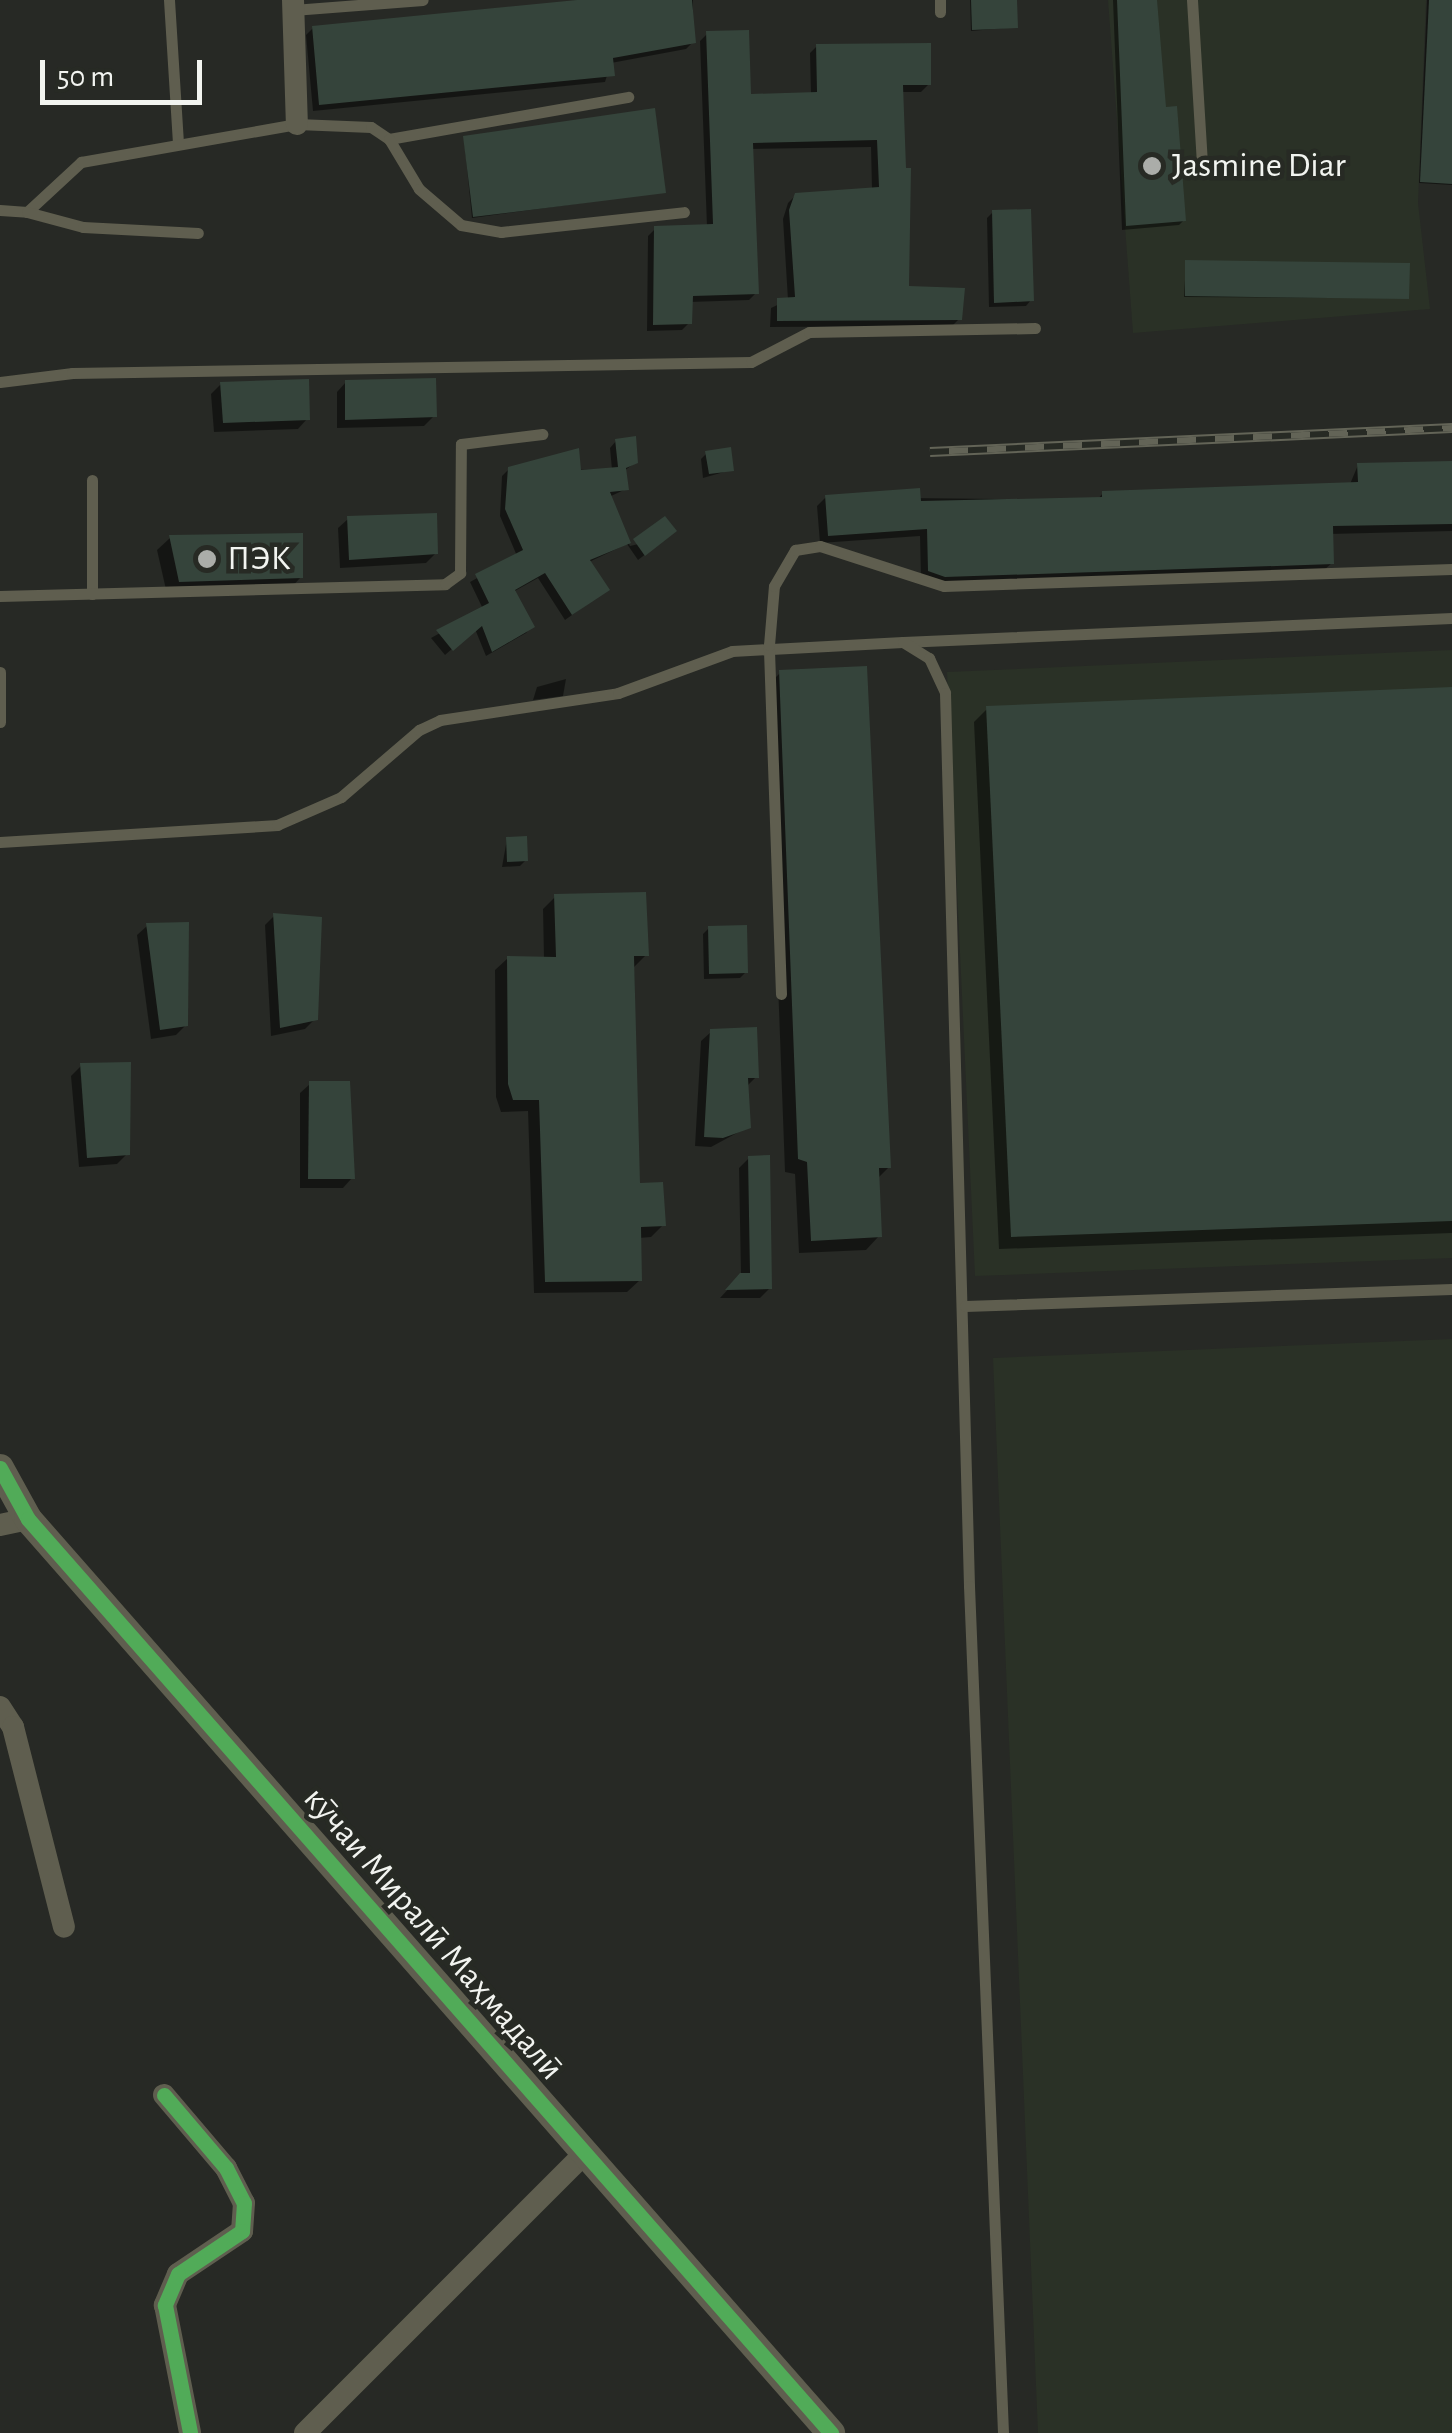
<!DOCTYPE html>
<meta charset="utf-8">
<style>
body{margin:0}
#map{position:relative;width:1452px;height:2433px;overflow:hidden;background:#272925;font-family:"Alegreya Sans",sans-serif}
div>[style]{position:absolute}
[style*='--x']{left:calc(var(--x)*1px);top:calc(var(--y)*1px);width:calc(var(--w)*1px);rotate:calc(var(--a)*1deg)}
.built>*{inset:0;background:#2a3126}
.shadow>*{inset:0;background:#0007}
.building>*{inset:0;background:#35443b}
.service>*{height:11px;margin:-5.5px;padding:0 5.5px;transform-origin:5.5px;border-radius:5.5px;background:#5f5e4f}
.minor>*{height:22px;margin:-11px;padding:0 11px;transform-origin:11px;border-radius:11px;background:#5f5e4f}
.tertiary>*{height:28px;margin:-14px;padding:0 14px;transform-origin:14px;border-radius:14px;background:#5f5e4f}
.rail>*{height:10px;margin-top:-5px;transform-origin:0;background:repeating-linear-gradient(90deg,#272a24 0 19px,#636457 0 38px);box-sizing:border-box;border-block:2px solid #636457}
.cycleway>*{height:15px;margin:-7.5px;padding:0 7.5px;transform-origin:7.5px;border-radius:7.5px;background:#51ab58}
.dots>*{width:28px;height:28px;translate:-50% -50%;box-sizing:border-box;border:5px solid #272a24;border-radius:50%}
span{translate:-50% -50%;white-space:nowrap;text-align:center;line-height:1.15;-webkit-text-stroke:9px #272a24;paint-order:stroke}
.poi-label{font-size:35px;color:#f2f4f0}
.left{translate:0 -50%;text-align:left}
.street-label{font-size:35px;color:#f2f4f0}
.scale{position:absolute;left:40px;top:60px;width:162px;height:45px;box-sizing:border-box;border:5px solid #f2f4f0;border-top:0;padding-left:12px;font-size:30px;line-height:35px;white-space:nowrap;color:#f2f4f0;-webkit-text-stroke:8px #272a24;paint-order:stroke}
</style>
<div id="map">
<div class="built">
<i style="clip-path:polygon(1108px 0,1426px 0,1418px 203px,1430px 309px,1133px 333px)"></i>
<i style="clip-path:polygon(1452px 650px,1452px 1258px,975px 1276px,947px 672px)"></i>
<i style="clip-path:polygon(1452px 1339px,1452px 2433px,1038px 2433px,993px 1358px)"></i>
</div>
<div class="shadow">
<i style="clip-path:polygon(603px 0,693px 0,693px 42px,686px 49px,611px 63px,605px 82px,313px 111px,306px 35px,313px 28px)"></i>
<i style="clip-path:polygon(970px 0,1015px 0,1016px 27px,971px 31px)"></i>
<i style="clip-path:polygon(1113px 0,1155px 0,1163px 110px,1184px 220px,1179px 225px,1122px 230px)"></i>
<i style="clip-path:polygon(1427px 0,1452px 0,1452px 185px,1419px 183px)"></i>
<i style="clip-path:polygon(707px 34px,749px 96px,811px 95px,810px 53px,817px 46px,929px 84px,921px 92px,901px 92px,907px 288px,959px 319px,952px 326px,770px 327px,771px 308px,788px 300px,783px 219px,788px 203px,796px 195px,872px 190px,871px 147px,751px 149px,756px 293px,749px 300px,690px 302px,690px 322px,682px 330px,647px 331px,648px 236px,655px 229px,707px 227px,700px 41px)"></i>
<i style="clip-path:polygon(464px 138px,663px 192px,472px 218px)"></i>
<i style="clip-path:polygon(993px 212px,1031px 300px,1026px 306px,989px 307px,987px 218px)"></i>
<i style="clip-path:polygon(1186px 262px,1407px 298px,1184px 297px)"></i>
<i style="clip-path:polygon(346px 382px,434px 416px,424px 426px,337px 428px,337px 392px)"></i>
<i style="clip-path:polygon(221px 384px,307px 419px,298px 429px,214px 432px,211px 394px)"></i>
<i style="clip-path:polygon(616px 441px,636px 462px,624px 471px,626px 489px,609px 497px,630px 546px,668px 537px,638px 560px,627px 544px,589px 562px,607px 590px,565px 620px,538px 578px,513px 592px,532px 626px,526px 633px,486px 656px,475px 629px,445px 655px,431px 638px,483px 609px,470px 582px,517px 556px,500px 516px,502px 476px,509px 469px,612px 470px,610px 448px)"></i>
<i style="clip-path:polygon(707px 453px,731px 470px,703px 478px,701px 459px)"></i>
<i style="clip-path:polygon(1452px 463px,1452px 531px,1330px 534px,1332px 563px,1323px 571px,936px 584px,921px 579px,920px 536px,820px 543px,817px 506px,826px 497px,1097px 500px,1103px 493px,1350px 484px,1358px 465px)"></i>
<i style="clip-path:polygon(348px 519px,436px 553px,426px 563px,340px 568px,338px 528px)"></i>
<i style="clip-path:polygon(170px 538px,301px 577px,288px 591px,167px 594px,157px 550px)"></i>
<i style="clip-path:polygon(780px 673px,889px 1167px,877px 1179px,879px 1236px,866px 1250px,799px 1253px,795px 1174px,785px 1172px,767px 686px)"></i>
<i style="clip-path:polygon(566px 679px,563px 696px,533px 700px,537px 687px)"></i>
<i style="clip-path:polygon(1452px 690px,1452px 1233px,999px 1249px,974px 722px,987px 709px)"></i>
<i style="clip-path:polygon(507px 839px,526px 860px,520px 866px,502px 867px)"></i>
<i style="clip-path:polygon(555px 897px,646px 955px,634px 967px,638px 1186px,663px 1225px,651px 1237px,639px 1238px,640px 1280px,627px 1292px,534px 1293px,528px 1111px,501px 1112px,496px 1097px,495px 970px,508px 958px,544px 959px,543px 909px)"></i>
<i style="clip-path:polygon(274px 916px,315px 1019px,305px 1029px,271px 1036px,265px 925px)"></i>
<i style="clip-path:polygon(147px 926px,186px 1025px,176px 1035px,151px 1039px,137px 935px)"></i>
<i style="clip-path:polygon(709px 928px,746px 972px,740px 978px,704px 979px,703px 934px)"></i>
<i style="clip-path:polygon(711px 1032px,756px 1077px,746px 1087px,748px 1127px,711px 1147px,695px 1146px,701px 1041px)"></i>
<i style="clip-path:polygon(81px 1066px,127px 1154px,117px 1164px,79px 1167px,71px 1076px)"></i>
<i style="clip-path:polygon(310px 1084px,352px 1178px,343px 1188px,300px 1188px,300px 1093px)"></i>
<i style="clip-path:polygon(749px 1158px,770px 1288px,760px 1298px,720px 1298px,741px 1275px,739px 1168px)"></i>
</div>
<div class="building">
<i style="clip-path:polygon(577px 0,692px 0,696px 43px,613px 58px,615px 76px,319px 105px,312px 26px)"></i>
<i style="clip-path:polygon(971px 0,1017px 0,1018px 28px,972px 30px)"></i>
<i style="clip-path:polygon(1117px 0,1157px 0,1166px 107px,1177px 106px,1186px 221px,1126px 226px)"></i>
<i style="clip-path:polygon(1429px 0,1452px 0,1452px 184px,1420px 182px)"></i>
<i style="clip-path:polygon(749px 30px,751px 94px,817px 92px,816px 44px,931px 43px,931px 85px,903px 85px,906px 168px,911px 168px,909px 286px,965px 288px,962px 320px,777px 321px,777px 298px,795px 297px,789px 210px,795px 193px,879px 187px,877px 140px,753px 143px,759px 294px,693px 296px,692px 324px,653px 325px,654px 226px,713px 224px,706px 31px)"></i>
<i style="clip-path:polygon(655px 108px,666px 193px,473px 217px,463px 136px)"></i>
<i style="clip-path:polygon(1031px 209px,1034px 301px,994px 303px,992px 210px)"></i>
<i style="clip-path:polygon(1185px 260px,1410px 263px,1409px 299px,1185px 296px)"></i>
<i style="clip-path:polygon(436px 378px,437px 417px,345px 420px,345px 380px)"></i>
<i style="clip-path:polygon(309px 379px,310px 420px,223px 423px,220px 382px)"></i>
<i style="clip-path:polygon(636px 436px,638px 463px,626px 468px,629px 490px,610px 492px,631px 543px,590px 560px,610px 590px,572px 615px,545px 573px,515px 590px,535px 627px,492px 652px,482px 626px,453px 651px,436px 630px,489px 603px,475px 574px,523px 550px,505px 509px,508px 467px,579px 448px,581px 470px,618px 467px,615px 439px)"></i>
<i style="clip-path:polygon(731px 447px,734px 471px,709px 474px,705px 451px)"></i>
<i style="clip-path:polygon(1452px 461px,1452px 524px,1333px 526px,1334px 564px,945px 577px,928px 571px,927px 529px,828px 536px,825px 495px,920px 488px,921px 501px,1102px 497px,1102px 491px,1358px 482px,1357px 463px)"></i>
<i style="clip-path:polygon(437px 513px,438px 554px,349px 560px,347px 516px)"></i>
<i style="clip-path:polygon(665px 516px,677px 531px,645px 556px,633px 539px)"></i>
<i style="clip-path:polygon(303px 533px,303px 578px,179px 582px,169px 535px)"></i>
<i style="clip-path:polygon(867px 666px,891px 1168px,879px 1168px,882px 1237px,811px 1241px,807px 1162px,798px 1159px,779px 670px)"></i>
<i style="clip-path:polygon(1452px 687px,1452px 1221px,1011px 1237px,986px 706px)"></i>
<i style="clip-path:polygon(527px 836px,528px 861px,507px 862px,506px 837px)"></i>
<i style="clip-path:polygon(646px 892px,649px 956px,634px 956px,640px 1183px,663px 1182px,666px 1226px,641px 1227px,642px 1281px,545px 1282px,539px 1100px,513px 1100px,508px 1084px,507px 956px,556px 957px,554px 894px)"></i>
<i style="clip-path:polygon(273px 913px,322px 917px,318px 1020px,280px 1028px)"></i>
<i style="clip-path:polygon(189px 922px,188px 1026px,160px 1030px,146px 923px)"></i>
<i style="clip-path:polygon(747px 925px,748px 973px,709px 974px,708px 926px)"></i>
<i style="clip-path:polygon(757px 1027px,759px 1078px,748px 1078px,751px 1128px,723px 1138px,704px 1137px,710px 1029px)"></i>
<i style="clip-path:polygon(131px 1062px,130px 1155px,87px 1158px,80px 1063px)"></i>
<i style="clip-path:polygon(309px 1081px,350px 1081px,355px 1179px,308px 1179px)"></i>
<i style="clip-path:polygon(770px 1155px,772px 1289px,725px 1290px,740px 1273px,750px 1273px,748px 1156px)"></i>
</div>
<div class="service">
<i style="--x:169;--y:0;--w:144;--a:86.4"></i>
<i style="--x:940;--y:0;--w:12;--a:90"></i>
<i style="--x:1192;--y:0;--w:164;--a:86.5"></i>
<i style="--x:293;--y:10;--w:130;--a:-4.4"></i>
<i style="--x:389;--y:139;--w:243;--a:-10"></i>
<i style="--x:0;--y:210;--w:27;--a:4"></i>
<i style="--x:27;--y:212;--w:74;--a:-42.8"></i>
<i style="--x:81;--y:162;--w:219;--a:-10"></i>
<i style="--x:297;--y:124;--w:74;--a:2.3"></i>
<i style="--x:371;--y:127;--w:22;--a:34"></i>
<i style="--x:389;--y:139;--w:58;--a:59"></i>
<i style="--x:419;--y:189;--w:55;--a:40.6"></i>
<i style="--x:461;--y:225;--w:41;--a:9.9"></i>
<i style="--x:501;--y:232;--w:184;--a:-6.2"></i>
<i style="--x:27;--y:212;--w:58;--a:15"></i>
<i style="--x:83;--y:227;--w:115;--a:3"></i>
<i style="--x:0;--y:382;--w:73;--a:-7.1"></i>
<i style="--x:72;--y:373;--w:679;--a:-0.93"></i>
<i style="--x:751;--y:362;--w:65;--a:-27.3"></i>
<i style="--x:809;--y:332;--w:226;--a:-1"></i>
<i style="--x:92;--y:480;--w:114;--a:90"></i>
<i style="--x:0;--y:596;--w:445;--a:-1.5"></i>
<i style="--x:445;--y:584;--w:19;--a:-36"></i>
<i style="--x:460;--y:573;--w:129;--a:-89.6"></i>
<i style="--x:461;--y:444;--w:82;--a:-7"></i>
<i style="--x:903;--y:642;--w:550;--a:-2.5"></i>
<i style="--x:0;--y:672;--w:50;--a:90"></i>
<i style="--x:0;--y:842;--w:278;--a:-3.5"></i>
<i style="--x:277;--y:825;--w:70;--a:-23.6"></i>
<i style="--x:341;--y:797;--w:103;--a:-40.7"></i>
<i style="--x:419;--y:730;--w:23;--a:-25"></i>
<i style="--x:440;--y:720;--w:180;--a:-8.6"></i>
<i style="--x:618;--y:693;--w:121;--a:-20.2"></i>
<i style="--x:732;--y:651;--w:171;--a:-3"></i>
<i style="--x:903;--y:642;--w:31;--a:32"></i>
<i style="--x:929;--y:658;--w:38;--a:65"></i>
<i style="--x:945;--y:693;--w:893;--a:88.46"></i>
<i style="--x:969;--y:1586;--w:848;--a:87.7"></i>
<i style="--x:781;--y:994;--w:349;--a:-92"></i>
<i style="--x:769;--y:645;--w:59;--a:-85.2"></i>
<i style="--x:774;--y:586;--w:42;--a:-59.7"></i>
<i style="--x:795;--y:550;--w:25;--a:-9"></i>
<i style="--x:820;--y:546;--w:130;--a:17.9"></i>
<i style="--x:944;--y:586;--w:508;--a:-1.92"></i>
<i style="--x:965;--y:1306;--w:487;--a:-2"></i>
</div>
<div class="minor">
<i style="--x:293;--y:0;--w:124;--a:88.2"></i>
<i style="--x:0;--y:1525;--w:29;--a:-12"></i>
<i style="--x:0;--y:1707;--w:24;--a:57"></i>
<i style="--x:13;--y:1727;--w:206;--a:75.7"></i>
<i style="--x:164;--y:2095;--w:96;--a:49.7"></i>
<i style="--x:226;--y:2168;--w:39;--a:63"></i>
<i style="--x:244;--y:2203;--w:28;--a:94"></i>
<i style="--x:242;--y:2231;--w:77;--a:146.1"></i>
<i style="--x:178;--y:2274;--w:34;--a:113"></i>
<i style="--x:165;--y:2305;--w:130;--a:78.9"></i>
<i style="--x:305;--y:2433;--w:396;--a:-45"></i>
</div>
<div class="tertiary">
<i style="--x:0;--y:1468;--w:58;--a:61.2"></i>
<i style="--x:28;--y:1519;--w:1217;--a:48.7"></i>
</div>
<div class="rail">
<i style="--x:930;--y:452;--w:523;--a:-2.63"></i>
</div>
<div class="cycleway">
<i style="--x:0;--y:1468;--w:58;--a:61.2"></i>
<i style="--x:28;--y:1519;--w:1217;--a:48.7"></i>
<i style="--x:164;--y:2095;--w:96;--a:49.7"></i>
<i style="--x:226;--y:2168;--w:39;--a:63"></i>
<i style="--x:244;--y:2203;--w:28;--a:94"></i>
<i style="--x:242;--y:2231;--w:77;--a:146.1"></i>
<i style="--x:178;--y:2274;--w:34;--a:113"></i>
<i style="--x:165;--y:2305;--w:130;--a:78.9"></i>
</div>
<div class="dots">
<i style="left:1152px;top:166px;background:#abada9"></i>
<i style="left:207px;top:559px;background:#abada9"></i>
</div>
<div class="poi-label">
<span class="left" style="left:1172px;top:166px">Jasmine Diar</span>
<span class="left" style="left:227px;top:559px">ПЭК</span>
</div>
<div class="street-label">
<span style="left:433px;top:1934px;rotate:49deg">кӯчаи Миралӣ Маҳмадалӣ</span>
</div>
<div class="scale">50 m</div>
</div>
